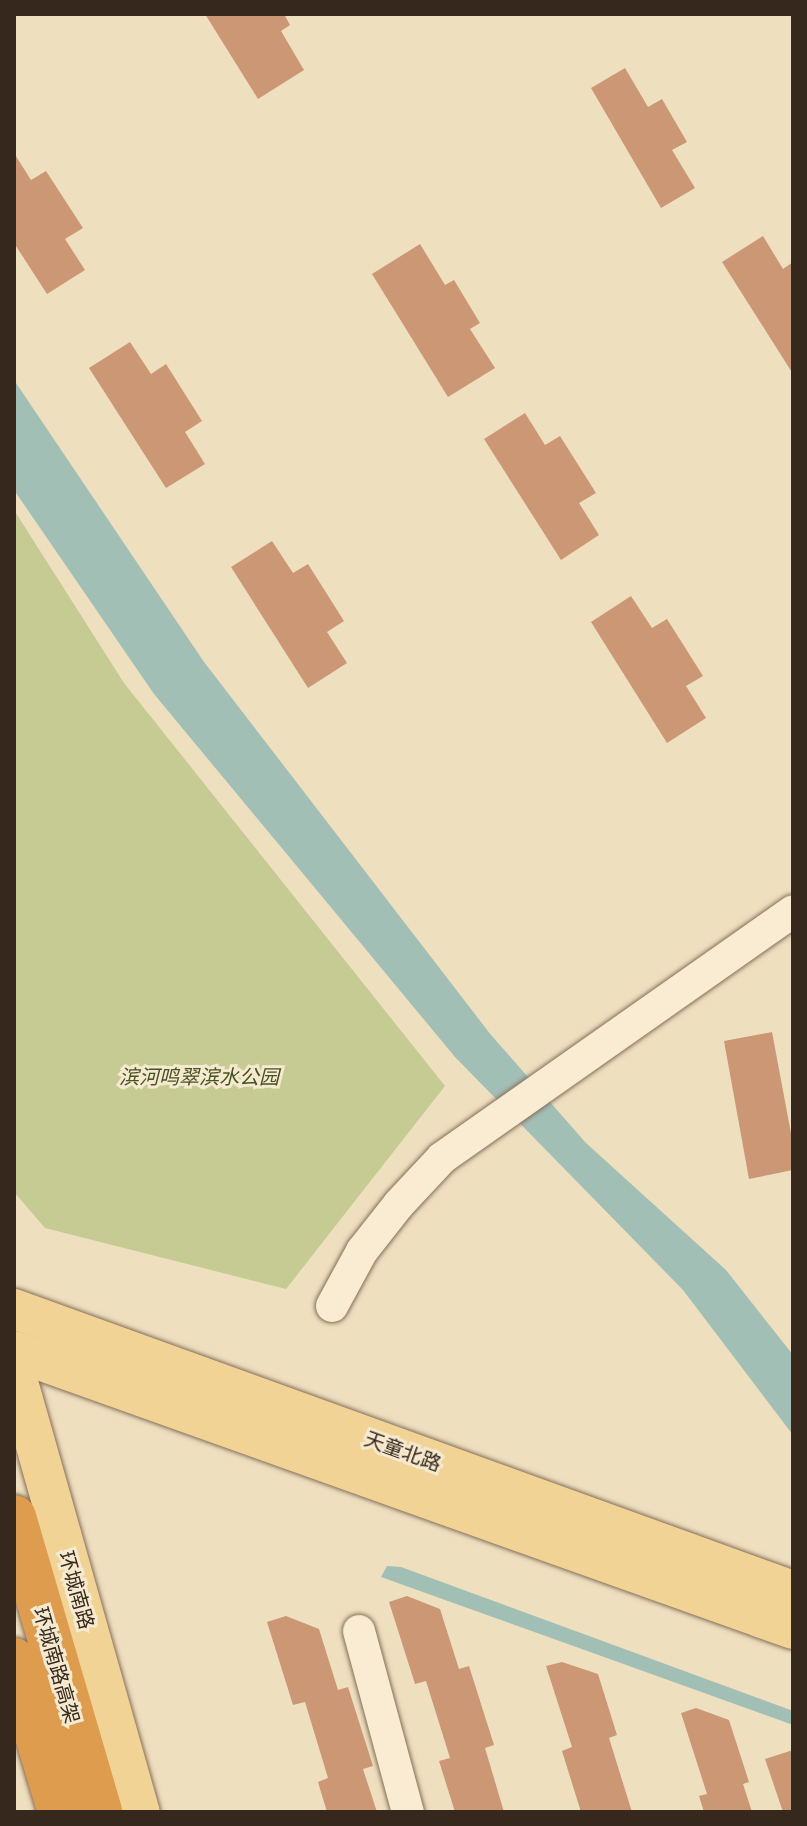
<!DOCTYPE html>
<meta charset="utf-8">
<style>
body{margin:0}
#map{position:relative;width:807px;height:1826px;overflow:hidden;background:#eedfbf;font-family:"PT Serif","Noto Sans SC",serif}
div>[style]{position:absolute}
[style*='--x']{left:calc(var(--x)*1px);top:calc(var(--y)*1px);width:calc(var(--w)*1px);rotate:calc(var(--a)*1deg)}
.green>*{inset:0;background:#c6cb94}
.water>*{inset:0;background:#a2bfb6}
.building>*{inset:0;background:#cc9775}
.roads{filter:drop-shadow(0 0 2px #866f58) drop-shadow(0 0 2px #866f58)}
.minor>*{height:32px;margin:-16px;padding:0 16px;transform-origin:16px;border-radius:16px;background:#f9ecd2}
.major>*{height:40px;margin:-20px;padding:0 20px;transform-origin:20px;border-radius:20px;background:#f2d396}
.highway>*{height:44px;margin:-22px;padding:0 22px;transform-origin:22px;border-radius:22px;background:#de9c4f}
span{translate:-50% -50%;white-space:nowrap;text-align:center;line-height:1.15;-webkit-text-stroke:6px #f5e9cf;paint-order:stroke}
.park-label{font-size:20px;color:#475223;font-style:italic}
.street-label{font-size:20px;color:#36281c}
.frame{position:absolute;inset:0;border:16px solid #36281c;pointer-events:none}
</style>
<div id="map">
<div class="green">
<i style="clip-path:polygon(14px 510px,124px 683px,445px 1086px,286px 1289px,45px 1228px,14px 1192px)"></i>
</div>
<div class="water">
<i style="clip-path:polygon(14px 380px,204px 662px,491px 1035px,586px 1143px,726px 1270px,793px 1355px,793px 1435px,683px 1290px,455px 1057px,154px 694px,14px 490px)"></i>
<i style="clip-path:polygon(387px 1566px,401px 1567px,793px 1711px,793px 1725px,381px 1577px)"></i>
</div>
<div class="building">
<i style="clip-path:polygon(205px 14px,284px 14px,290px 25px,281px 31px,304px 70px,258px 99px)"></i>
<i style="clip-path:polygon(625px 68px,648px 107px,662px 99px,687px 142px,672px 150px,695px 188px,661px 208px,591px 88px)"></i>
<i style="clip-path:polygon(14px 153px,31px 180px,46px 171px,83px 228px,65px 239px,85px 270px,47px 294px,14px 243px)"></i>
<i style="clip-path:polygon(763px 236px,783px 269px,793px 262px,793px 374px,722px 262px)"></i>
<i style="clip-path:polygon(420px 244px,445px 285px,454px 280px,480px 323px,470px 329px,495px 368px,448px 397px,372px 274px)"></i>
<i style="clip-path:polygon(130px 342px,151px 374px,166px 364px,202px 421px,185px 432px,205px 464px,166px 488px,89px 368px)"></i>
<i style="clip-path:polygon(525px 413px,545px 445px,560px 436px,596px 493px,579px 503px,599px 535px,561px 560px,484px 439px)"></i>
<i style="clip-path:polygon(272px 541px,293px 573px,308px 564px,344px 621px,327px 632px,347px 663px,308px 688px,231px 567px)"></i>
<i style="clip-path:polygon(631px 596px,652px 628px,667px 619px,703px 676px,686px 686px,706px 718px,667px 743px,591px 622px)"></i>
<i style="clip-path:polygon(772px 1032px,793px 1144px,793px 1170px,749px 1179px,724px 1041px)"></i>
<i style="clip-path:polygon(407px 1596px,440px 1609px,459px 1669px,469px 1666px,494px 1745px,485px 1748px,504px 1812px,455px 1812px,439px 1761px,450px 1758px,426px 1681px,415px 1684px,389px 1602px)"></i>
<i style="clip-path:polygon(286px 1616px,319px 1629px,338px 1690px,348px 1687px,373px 1766px,363px 1769px,377px 1812px,327px 1812px,318px 1782px,328px 1778px,305px 1702px,293px 1705px,267px 1622px)"></i>
<i style="clip-path:polygon(562px 1662px,598px 1674px,617px 1735px,609px 1738px,632px 1812px,581px 1812px,562px 1751px,572px 1747px,546px 1666px)"></i>
<i style="clip-path:polygon(696px 1708px,729px 1720px,749px 1782px,743px 1784px,752px 1812px,704px 1812px,699px 1796px,707px 1794px,681px 1713px)"></i>
<i style="clip-path:polygon(793px 1750px,793px 1812px,783px 1812px,765px 1759px)"></i>
</div>
<div class="roads">
<div class="minor">
<i style="--x:332;--y:1306;--w:63;--a:-61.4"></i>
<i style="--x:362;--y:1251;--w:60;--a:-51.8"></i>
<i style="--x:399;--y:1204;--w:63;--a:-46.9"></i>
<i style="--x:442;--y:1158;--w:429;--a:-35.1"></i>
<i style="--x:359;--y:1631;--w:188;--a:74.9"></i>
</div>
<div class="major">
<i style="--x:14;--y:1309;--w:828;--a:19.9"></i>
<i style="--x:14;--y:1351;--w:827;--a:19.64"></i>
<i style="--x:14;--y:1368;--w:462;--a:74.2"></i>
</div>
<div class="highway">
<i style="--x:14;--y:1517;--w:307;--a:73.7"></i>
<i style="--x:14;--y:1660;--w:159;--a:73.2"></i>
</div>
</div>
<div class="park-label">
<span style="left:199px;top:1076px">滨河鸣翠滨水公园</span>
</div>
<div class="street-label">
<span style="left:403px;top:1451px;rotate:20deg">天童北路</span>
<span style="left:77px;top:1590px;rotate:74deg">环城南路</span>
<span style="left:57px;top:1665px;rotate:74deg">环城南路高架</span>
</div>
<div class="frame"></div>
</div>
